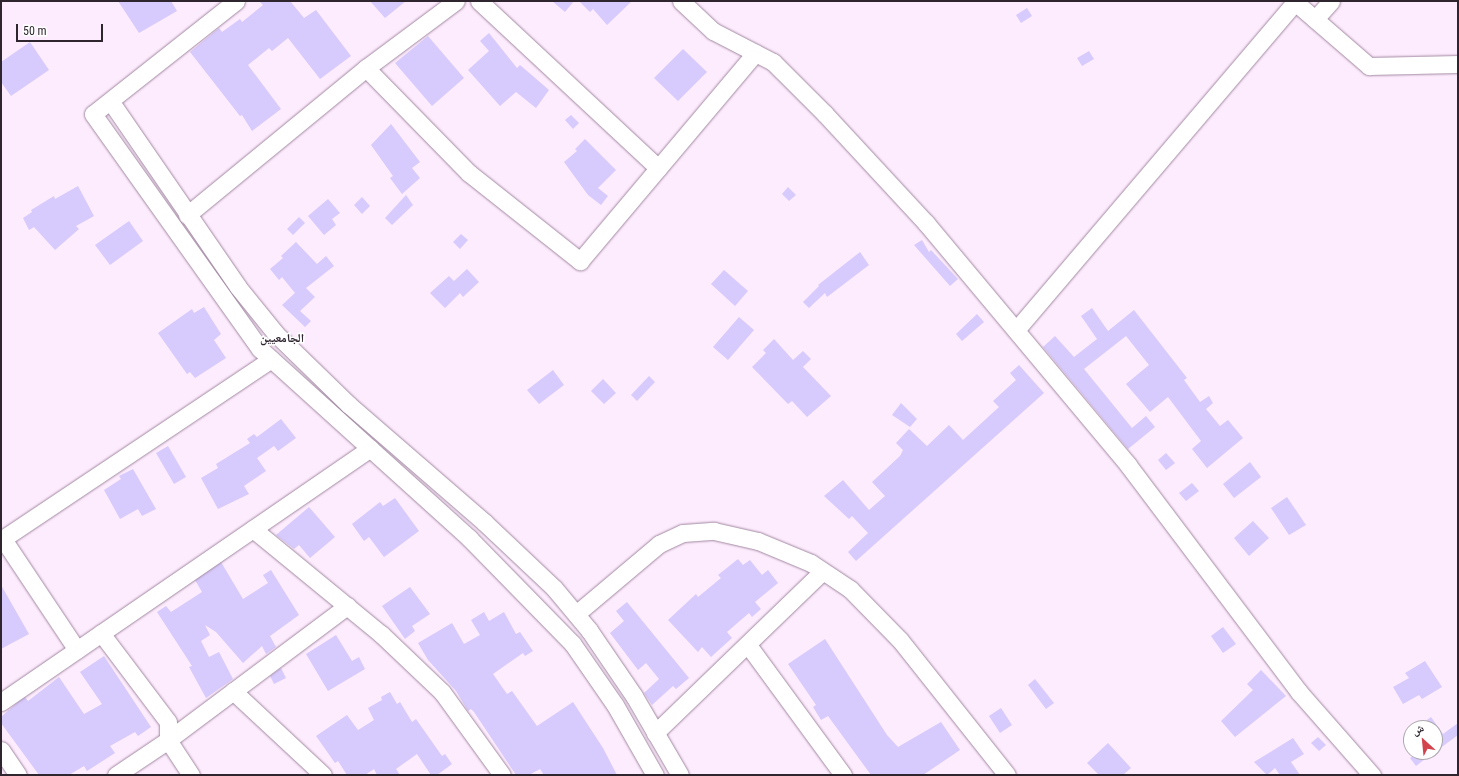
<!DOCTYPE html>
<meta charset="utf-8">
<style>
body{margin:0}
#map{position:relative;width:1459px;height:776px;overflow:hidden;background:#fdecfd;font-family:"Roboto Condensed","Noto Naskh Arabic",sans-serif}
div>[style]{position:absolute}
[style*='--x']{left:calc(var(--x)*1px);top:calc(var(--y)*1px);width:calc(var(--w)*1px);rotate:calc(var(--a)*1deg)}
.building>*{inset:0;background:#d7cafc}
.roads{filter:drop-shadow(0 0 1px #a188a1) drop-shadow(0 0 1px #a188a1)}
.minor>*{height:17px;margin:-8.5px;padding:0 8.5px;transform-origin:8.5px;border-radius:8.5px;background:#fff}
span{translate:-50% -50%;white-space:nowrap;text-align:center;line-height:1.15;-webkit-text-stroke:3px #fff;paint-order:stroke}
.neighbourhood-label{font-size:12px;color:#2f252f;font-weight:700}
.frame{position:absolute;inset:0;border:2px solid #2f252f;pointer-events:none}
.north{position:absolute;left:1403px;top:720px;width:40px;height:40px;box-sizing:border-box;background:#fff;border:1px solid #aca8ac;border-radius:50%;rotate:333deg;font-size:11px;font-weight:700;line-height:16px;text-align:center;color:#2f252f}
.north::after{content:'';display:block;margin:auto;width:14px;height:18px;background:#d3434e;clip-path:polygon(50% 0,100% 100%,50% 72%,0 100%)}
.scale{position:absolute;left:16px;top:24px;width:87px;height:18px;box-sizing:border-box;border:2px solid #2f252f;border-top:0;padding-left:5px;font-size:12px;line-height:14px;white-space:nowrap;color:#2f252f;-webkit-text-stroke:3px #fff;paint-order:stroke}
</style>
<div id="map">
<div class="building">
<i style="clip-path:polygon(118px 1px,171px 1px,177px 11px,139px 33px)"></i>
<i style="clip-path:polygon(259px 1px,290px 1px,304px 18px,316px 10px,351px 56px,320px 79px,288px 38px,272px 51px,269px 48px,248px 65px,281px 109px,252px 131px,242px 115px,240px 116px,190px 52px,219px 28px,222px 32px,240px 19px,242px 22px,263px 5px)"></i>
<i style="clip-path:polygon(370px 1px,406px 1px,385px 18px)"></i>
<i style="clip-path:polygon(552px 1px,574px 1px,565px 12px)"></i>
<i style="clip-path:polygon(579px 1px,632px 1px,607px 25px,593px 9px,590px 12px)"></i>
<i style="clip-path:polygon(1027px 8px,1032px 16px,1021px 23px,1016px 15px)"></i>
<i style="clip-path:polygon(489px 33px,517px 68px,520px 65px,549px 90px,536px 108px,516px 92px,500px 106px,468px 70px,489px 51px,480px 41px)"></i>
<i style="clip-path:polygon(428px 36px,464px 78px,432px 106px,395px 63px)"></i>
<i style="clip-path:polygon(30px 42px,49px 70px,11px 96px,1px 82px,1px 62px)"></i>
<i style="clip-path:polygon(683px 49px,707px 72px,678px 101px,654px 78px)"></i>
<i style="clip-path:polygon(1089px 51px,1094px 59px,1082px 66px,1077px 58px)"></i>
<i style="clip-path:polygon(571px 115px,579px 123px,573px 129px,565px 120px)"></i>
<i style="clip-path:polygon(391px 124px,420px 162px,412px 168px,420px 178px,402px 194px,390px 178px,393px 176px,371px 145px)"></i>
<i style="clip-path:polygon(585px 139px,616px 170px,598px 188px,608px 196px,601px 205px,588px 195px,564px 162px,577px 151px,575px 149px)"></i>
<i style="clip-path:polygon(78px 186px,94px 216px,76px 226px,79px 229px,55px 250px,34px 227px,29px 230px,23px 218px,32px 212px,31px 210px,54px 196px,55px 199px)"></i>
<i style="clip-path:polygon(788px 187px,796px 195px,789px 201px,782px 194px)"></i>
<i style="clip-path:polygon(406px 195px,413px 205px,392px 225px,385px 218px)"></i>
<i style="clip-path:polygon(362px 197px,370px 206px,362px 214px,354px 205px)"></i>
<i style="clip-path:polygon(328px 199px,340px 213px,332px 219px,336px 225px,324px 235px,308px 216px)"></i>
<i style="clip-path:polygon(299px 217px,305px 223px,293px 235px,287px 229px)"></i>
<i style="clip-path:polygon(129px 221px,143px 241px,110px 265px,95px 245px)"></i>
<i style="clip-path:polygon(461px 234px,468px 240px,460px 249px,453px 242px)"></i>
<i style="clip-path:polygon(922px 240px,929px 252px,931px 250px,958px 279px,950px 286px,914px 245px)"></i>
<i style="clip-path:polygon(296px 242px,317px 264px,326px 256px,334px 266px,306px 288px,315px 297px,300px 311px,311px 321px,305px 327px,282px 305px,295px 293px,282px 277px,279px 280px,270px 269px,283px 258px,281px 256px)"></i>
<i style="clip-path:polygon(860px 252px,869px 265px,827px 297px,825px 293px,809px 308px,803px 302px,819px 286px,818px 285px)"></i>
<i style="clip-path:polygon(467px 269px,479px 282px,463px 297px,460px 293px,445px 308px,430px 293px,449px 276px,454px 281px)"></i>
<i style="clip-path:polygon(724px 270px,748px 291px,735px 306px,711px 284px)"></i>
<i style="clip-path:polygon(204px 307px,221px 334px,214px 340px,226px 358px,195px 378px,190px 372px,187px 374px,158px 333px,192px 309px,194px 313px)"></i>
<i style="clip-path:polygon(1092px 308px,1108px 331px,1134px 310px,1187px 378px,1184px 380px,1200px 402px,1209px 396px,1213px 403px,1206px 409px,1220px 426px,1228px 420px,1243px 438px,1207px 468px,1192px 449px,1201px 441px,1168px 397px,1150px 412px,1126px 384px,1149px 365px,1126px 336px,1084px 369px,1132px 428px,1146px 416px,1155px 427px,1128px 449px,1043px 347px,1055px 336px,1074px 357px,1097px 339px,1081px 316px)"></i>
<i style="clip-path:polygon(977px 314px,984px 322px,962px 341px,956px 334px)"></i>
<i style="clip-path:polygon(739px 317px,754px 330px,728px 360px,713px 347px)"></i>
<i style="clip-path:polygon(774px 339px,793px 360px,803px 351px,811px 359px,803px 367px,831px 396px,807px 417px,792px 401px,788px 404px,752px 367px,766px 353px,763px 350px)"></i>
<i style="clip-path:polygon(1019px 365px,1044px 393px,856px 561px,848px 552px,868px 533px,852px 516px,849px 519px,824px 496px,843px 480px,869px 510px,885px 496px,872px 482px,900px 456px,903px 450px,896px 443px,909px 429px,927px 446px,949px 425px,963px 440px,999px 407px,993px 401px,1016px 380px,1010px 373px)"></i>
<i style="clip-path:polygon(553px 370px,564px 385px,539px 404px,527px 390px)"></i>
<i style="clip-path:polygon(649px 376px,655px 382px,637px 401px,631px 395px)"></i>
<i style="clip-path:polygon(603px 379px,616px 393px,604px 404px,591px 391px)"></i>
<i style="clip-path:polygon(901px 403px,917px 419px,910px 427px,892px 415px)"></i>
<i style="clip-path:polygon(281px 419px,296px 438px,278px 451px,274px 446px,257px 458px,266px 471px,244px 486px,249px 494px,218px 509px,201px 478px,218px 468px,216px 464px,250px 443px,247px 439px,254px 434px,257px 437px)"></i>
<i style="clip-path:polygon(168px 446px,186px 477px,174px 484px,156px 453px)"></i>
<i style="clip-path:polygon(1166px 453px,1175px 463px,1166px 470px,1158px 460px)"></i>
<i style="clip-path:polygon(1250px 462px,1261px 477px,1234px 498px,1223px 484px)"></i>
<i style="clip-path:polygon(133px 469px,156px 509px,142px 516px,138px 509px,120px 519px,104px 490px,121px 479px,119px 476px)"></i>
<i style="clip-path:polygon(1192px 483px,1199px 491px,1186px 501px,1179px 493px)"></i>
<i style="clip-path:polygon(1287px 497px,1306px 525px,1289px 535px,1271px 508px)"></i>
<i style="clip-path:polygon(395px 498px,419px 531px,384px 557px,369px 537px,364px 541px,352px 524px,380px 502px,383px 506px)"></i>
<i style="clip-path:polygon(309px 507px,335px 537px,310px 558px,299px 545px,294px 549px,276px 535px)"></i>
<i style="clip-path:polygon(1253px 521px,1269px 538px,1249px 556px,1234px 538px)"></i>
<i style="clip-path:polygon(738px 559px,743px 565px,750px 560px,762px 575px,768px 570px,778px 583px,755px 602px,761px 609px,752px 617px,749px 613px,727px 632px,732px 638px,711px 657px,702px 647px,698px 652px,668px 620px,696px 594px,698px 597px,721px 578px,718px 575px)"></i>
<i style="clip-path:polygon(221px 562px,243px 599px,268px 583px,263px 575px,271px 570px,299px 615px,270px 636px,276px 647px,266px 654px,262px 646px,243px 663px,216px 632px,205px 625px,210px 635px,201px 641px,209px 657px,219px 652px,233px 679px,206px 698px,189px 667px,192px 666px,157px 612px,166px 606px,171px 612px,202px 592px,195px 580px)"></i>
<i style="clip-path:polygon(1px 585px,29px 634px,1px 649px)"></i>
<i style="clip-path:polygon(410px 587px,430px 614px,412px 626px,415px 631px,405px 639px,382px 606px)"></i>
<i style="clip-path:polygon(627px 602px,689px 678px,676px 689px,673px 686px,652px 705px,644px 693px,659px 679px,646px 663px,638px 670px,610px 633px,624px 621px,616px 611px)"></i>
<i style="clip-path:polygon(484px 612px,489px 621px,504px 612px,516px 634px,520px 632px,533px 651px,525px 656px,523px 653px,493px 674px,507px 694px,512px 691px,537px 726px,573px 702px,603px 748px,617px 775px,544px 775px,540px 769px,529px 775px,516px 775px,474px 712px,471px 709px,468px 711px,456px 691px,428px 660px,418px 643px,452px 623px,464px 644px,480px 635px,471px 620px)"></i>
<i style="clip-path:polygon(1223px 627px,1236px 644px,1223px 653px,1211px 636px)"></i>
<i style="clip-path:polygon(336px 635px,352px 661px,359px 657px,365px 669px,328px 691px,306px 654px)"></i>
<i style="clip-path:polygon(825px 639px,887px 735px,898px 747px,941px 722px,960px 750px,923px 775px,871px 775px,828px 716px,821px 720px,813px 707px,816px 705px,788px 664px)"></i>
<i style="clip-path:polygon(104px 656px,151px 727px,138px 736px,135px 732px,110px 746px,115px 753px,87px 771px,84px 766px,69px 775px,39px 775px,1px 723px,1px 717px,18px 702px,25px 697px,28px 701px,59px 677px,84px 714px,102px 704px,80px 672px)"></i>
<i style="clip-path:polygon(1425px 661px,1442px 687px,1422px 699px,1419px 695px,1403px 704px,1393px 687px,1409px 678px,1405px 673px)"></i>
<i style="clip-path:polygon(281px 668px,286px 678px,274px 684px,270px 676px)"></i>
<i style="clip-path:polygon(1261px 670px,1286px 696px,1235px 737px,1221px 721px,1253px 690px,1247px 684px)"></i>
<i style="clip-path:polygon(1035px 679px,1054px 703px,1046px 709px,1028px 685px)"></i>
<i style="clip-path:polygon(390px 692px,397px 704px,400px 702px,412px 722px,416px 719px,442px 756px,445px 754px,452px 764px,437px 775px,431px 775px,417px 754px,396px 769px,400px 775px,377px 775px,374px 769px,365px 775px,347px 775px,338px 761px,335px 763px,316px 736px,347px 715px,358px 730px,374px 720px,368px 708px,382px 700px,381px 697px)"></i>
<i style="clip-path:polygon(1001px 708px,1012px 725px,1000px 733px,989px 716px)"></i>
<i style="clip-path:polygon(1431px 717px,1443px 734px,1458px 723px,1458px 735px,1435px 752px,1435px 728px,1416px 728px)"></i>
<i style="clip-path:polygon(1318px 737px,1326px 745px,1319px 751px,1311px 743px)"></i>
<i style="clip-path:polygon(1293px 738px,1304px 754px,1291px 762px,1300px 775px,1280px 775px,1275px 768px,1267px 775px,1254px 762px)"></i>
<i style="clip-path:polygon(1108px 743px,1131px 768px,1123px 775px,1099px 775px,1087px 763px)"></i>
<i style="clip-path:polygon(1419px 752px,1434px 752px,1416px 766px,1410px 758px)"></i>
</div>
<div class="roads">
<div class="minor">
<i style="--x:236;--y:1;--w:182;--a:141.7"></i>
<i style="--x:93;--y:114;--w:288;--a:54.6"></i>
<i style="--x:260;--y:349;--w:282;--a:42.1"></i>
<i style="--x:469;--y:538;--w:147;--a:45.6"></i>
<i style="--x:572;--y:643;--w:75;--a:55.3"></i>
<i style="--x:615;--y:705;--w:81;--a:60.3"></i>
<i style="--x:479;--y:1;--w:245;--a:43"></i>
<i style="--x:681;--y:1;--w:44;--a:43.2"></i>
<i style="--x:713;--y:31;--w:68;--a:27.3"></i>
<i style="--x:773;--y:62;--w:74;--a:45"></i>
<i style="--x:825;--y:114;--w:149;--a:47.2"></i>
<i style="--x:926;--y:223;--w:315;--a:50.1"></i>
<i style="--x:1128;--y:465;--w:284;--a:53"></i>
<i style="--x:1299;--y:692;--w:111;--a:48.7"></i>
<i style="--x:1315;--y:19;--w:24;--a:-48"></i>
<i style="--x:366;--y:68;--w:147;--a:45.6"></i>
<i style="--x:469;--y:173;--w:142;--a:38.4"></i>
<i style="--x:580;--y:261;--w:272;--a:-49.9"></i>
<i style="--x:111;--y:102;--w:224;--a:55.5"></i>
<i style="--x:238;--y:287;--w:60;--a:51"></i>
<i style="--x:276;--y:334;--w:102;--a:44.2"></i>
<i style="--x:349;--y:405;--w:179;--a:40.9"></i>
<i style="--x:484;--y:522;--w:96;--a:43.3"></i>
<i style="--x:554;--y:588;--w:55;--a:50.2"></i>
<i style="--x:589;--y:630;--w:80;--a:55.7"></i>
<i style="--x:634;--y:696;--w:91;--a:59.8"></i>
<i style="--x:187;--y:215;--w:232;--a:-39.4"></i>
<i style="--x:366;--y:68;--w:112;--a:-36.7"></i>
<i style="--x:1016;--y:330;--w:431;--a:-49.6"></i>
<i style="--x:1295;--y:2;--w:98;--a:40.9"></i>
<i style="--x:1369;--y:66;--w:89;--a:-1.3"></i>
<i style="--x:253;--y:529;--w:166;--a:39.4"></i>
<i style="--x:381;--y:634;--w:84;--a:43.6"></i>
<i style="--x:442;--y:692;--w:102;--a:54.1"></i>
<i style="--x:3;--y:539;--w:133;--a:56.3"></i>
<i style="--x:1;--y:540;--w:325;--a:-33.8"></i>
<i style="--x:576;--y:614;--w:109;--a:-40.1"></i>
<i style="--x:659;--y:544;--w:26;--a:-25"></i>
<i style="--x:683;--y:533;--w:31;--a:-4"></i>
<i style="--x:714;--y:531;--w:45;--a:12.8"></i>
<i style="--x:758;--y:541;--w:57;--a:22.5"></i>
<i style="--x:811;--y:563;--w:47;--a:33.7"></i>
<i style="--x:850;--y:589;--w:71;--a:45.6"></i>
<i style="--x:900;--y:640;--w:172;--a:51.6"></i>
<i style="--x:101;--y:633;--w:111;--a:53"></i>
<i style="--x:168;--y:722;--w:18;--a:90"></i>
<i style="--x:168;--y:740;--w:42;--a:56.7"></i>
<i style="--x:748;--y:645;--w:161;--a:53.8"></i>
<i style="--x:233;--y:691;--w:123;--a:43"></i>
<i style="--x:1;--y:702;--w:448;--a:-34.5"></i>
<i style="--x:655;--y:733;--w:233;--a:-44"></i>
<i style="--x:1;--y:750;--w:30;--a:56"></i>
<i style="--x:116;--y:775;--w:63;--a:-33.9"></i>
<i style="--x:168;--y:740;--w:224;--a:-36.8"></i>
</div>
</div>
<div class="neighbourhood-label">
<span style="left:282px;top:339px">الجامعيين</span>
</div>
<div class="frame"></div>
<div class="north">ش</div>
<div class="scale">50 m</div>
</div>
